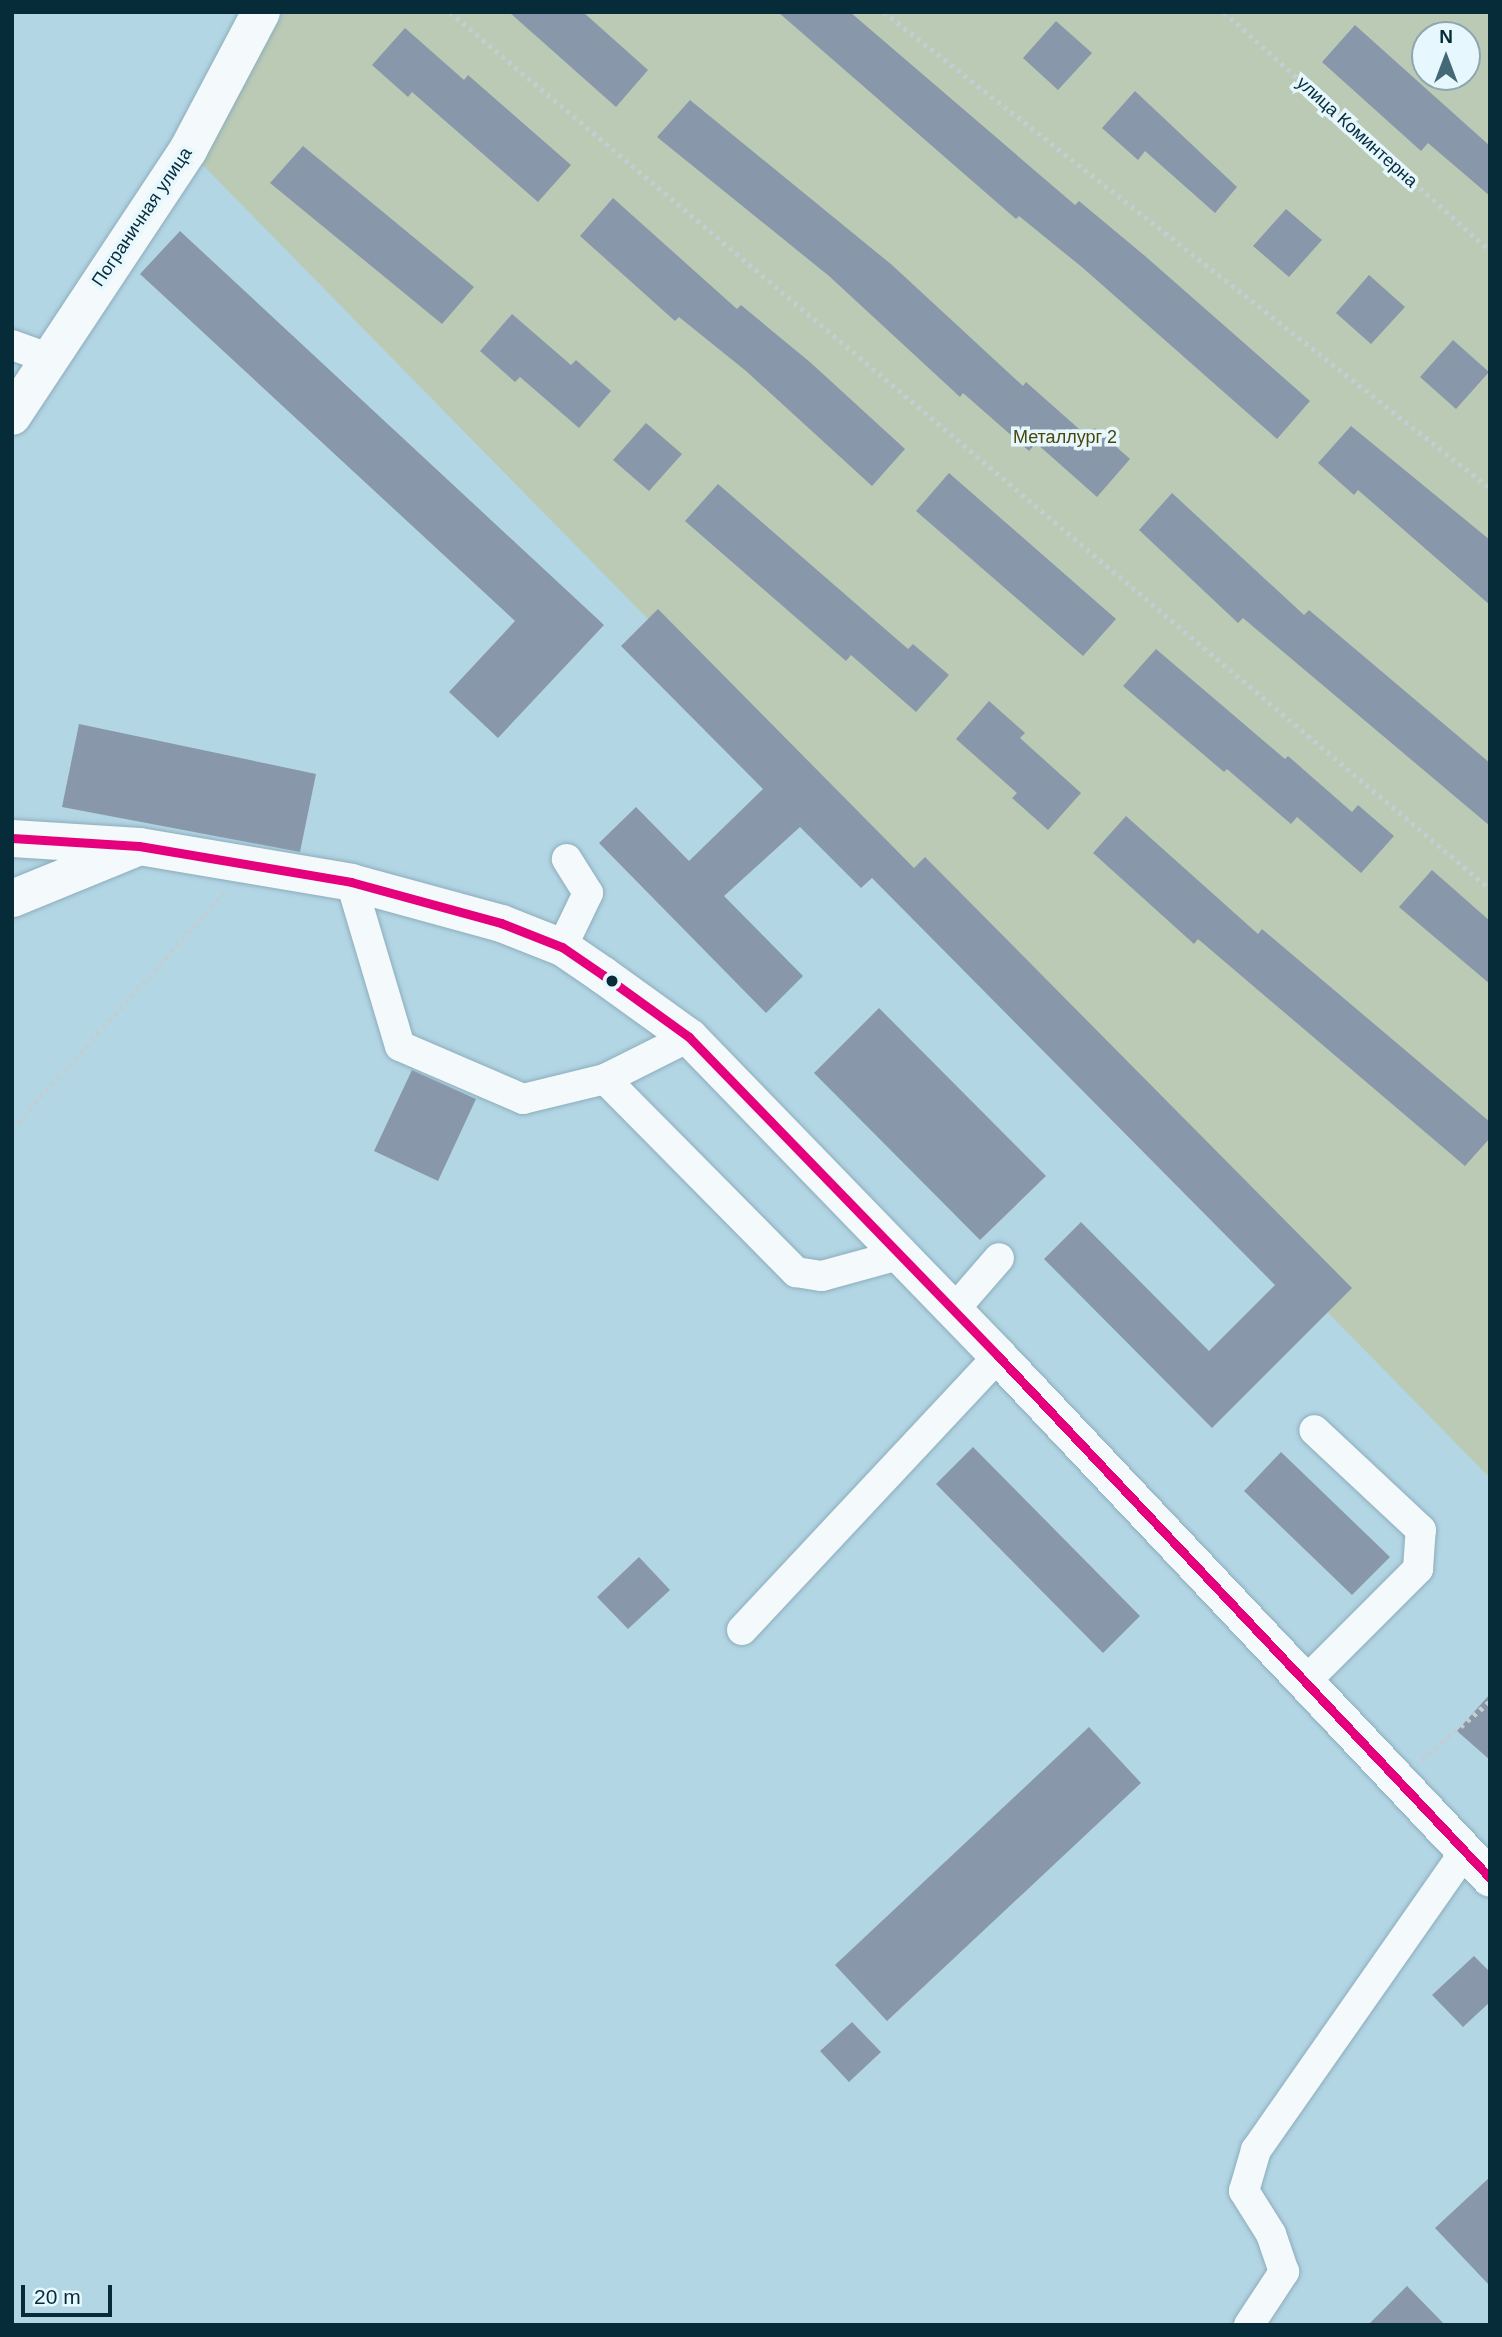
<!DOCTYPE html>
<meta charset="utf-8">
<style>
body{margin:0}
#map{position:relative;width:1502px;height:2337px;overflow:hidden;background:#b3d6e5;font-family:Arial,sans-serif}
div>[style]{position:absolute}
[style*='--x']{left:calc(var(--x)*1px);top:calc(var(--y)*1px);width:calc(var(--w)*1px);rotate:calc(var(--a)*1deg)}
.green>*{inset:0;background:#bbcab5}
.building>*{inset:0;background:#8997aa}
.path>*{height:4.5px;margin-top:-2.25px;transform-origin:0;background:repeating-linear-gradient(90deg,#c2ced2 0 3.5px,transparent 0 8.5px)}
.roads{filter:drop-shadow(0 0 2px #8dadbb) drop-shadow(0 0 2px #8dadbb)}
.minor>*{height:30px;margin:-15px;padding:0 15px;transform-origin:15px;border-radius:15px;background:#f4f9fb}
.major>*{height:37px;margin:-18.5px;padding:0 18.5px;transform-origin:18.5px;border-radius:18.5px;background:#f4f9fb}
.highway>*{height:38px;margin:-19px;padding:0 19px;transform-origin:19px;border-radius:19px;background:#f4f9fb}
.bus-1>*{height:9px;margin:-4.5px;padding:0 4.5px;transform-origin:4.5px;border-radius:4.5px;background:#e5007d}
.dots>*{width:19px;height:19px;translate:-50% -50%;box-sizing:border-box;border:4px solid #e7f7fe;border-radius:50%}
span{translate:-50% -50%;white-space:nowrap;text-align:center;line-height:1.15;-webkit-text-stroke:7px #e7f7fe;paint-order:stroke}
.street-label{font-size:18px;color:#062c3a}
.park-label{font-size:18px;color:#49470c}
.frame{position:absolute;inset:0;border:14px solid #062c3a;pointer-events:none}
.north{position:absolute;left:1411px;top:21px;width:70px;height:70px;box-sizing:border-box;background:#e7f7fe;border:2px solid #8da6b0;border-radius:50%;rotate:0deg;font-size:19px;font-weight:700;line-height:28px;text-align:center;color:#062c3a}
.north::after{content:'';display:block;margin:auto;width:24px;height:32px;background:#436876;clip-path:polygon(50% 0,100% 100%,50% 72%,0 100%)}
.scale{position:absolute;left:21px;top:2285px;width:91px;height:32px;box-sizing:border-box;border:4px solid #062c3a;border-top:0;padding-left:9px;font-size:21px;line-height:24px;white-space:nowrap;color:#062c3a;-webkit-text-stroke:5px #e7f7fe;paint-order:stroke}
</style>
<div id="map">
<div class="green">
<i style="clip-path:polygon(evenodd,285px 12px,1490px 12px,1490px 1478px,188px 150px,285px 12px,1425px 35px,1467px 35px,1467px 77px,1425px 77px,1425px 35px)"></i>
</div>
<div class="building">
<i style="clip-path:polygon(509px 12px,583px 12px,648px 70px,616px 107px)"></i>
<i style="clip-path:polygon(778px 12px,850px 12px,1075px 205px,1079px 201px,1145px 256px,1310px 401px,1277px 439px,1083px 268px,1019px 216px,1016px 219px)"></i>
<i style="clip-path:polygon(1056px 21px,1092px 53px,1058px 90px,1023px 58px)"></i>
<i style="clip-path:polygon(1355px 25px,1490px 146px,1490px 196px,1428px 143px,1421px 151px,1322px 62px)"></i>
<i style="clip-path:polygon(405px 28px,464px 80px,468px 75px,571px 165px,538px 202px,412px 92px,408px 97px,372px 65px)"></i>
<i style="clip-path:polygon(1135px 91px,1237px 187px,1215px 213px,1145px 151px,1138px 160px,1102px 128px)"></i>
<i style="clip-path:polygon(690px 100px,892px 265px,1023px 386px,1026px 382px,1087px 436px,1095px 428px,1130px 459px,1097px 497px,1036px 443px,1029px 451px,963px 393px,960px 397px,829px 276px,657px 137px)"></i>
<i style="clip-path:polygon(303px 146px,474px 287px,442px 324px,270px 183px)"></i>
<i style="clip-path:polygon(613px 198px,737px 309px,741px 305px,811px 363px,905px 449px,872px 486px,746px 371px,679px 317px,675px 321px,580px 236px)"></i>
<i style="clip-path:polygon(1286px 209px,1322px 240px,1289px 277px,1253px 246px)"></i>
<i style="clip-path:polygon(180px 231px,604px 625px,498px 738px,449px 692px,515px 621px,140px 274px)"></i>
<i style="clip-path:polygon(1369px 275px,1405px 307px,1371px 344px,1336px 313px)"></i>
<i style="clip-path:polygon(512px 314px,571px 365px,576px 360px,611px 391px,579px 428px,520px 377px,515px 382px,480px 351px)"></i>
<i style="clip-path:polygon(1453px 340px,1489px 372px,1456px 409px,1420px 377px)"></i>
<i style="clip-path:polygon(646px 423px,682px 454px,649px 491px,613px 460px)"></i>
<i style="clip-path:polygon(1351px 426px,1490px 540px,1490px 605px,1358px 490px,1354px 495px,1318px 463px)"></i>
<i style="clip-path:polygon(949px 473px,1116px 619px,1083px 656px,916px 511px)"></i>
<i style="clip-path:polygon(718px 484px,908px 649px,913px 644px,949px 675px,916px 712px,851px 655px,846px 661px,685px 521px)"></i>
<i style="clip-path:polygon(1172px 493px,1304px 615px,1309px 610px,1490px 763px,1490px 826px,1243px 618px,1238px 623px,1139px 530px)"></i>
<i style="clip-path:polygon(658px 609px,914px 868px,925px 857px,1352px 1288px,1212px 1428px,1044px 1259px,1081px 1222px,1209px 1351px,1275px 1285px,872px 878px,861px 888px,800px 827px,724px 896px,803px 976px,766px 1013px,599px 843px,636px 807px,689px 861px,763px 789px,621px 646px)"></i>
<i style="clip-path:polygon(1156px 649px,1285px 759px,1288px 756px,1352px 812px,1358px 805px,1394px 836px,1361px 873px,1297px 817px,1291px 824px,1227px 769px,1224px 772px,1123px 686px)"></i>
<i style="clip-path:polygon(989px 701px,1025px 733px,1020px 738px,1081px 793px,1048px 830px,1012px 798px,1017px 793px,956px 739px)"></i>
<i style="clip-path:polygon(79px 724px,316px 774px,300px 852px,62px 807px)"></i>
<i style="clip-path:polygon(1126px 816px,1258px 934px,1262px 929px,1490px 1122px,1490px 1138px,1465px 1166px,1198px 939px,1194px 944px,1093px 853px)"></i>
<i style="clip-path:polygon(1432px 870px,1490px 921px,1490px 984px,1399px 907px)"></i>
<i style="clip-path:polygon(879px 1008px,1046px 1176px,980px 1240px,814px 1073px)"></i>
<i style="clip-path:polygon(412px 1070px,476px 1099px,438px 1181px,374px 1151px)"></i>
<i style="clip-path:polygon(973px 1447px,1140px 1616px,1103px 1653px,936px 1484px)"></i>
<i style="clip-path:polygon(1281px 1452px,1390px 1557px,1352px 1595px,1244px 1491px)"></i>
<i style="clip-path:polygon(639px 1557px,670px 1590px,628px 1629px,597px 1597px)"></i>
<i style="clip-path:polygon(1490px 1694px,1490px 1760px,1457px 1731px)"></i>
<i style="clip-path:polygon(1089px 1727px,1141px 1783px,887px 2021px,835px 1965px)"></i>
<i style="clip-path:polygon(1474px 1956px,1490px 1972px,1490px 2002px,1463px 2027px,1432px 1995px)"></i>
<i style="clip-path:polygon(852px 2022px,881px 2052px,849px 2082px,820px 2051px)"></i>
<i style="clip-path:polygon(1490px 2177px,1490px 2286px,1435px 2228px)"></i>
<i style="clip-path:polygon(1407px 2286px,1445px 2325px,1368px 2325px)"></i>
</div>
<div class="path">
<i style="--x:450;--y:12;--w:1360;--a:40.14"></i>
<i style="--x:884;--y:12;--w:771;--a:38.15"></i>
<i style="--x:1224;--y:12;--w:358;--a:41.9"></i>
<i style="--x:12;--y:1129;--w:317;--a:-48.1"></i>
<i style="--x:1422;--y:1760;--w:90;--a:-40.9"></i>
</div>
<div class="roads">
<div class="minor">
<i style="--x:12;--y:345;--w:37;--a:20"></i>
<i style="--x:351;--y:882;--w:171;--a:73.4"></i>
<i style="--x:400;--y:1046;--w:134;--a:23.3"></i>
<i style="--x:523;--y:1099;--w:84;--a:-13.7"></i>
<i style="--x:605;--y:1079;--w:94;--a:-26.6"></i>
<i style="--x:562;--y:947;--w:60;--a:-64.3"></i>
<i style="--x:588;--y:893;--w:40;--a:-122"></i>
<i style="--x:605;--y:1079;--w:272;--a:45.3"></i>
<i style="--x:796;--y:1272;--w:26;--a:9"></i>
<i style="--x:822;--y:1276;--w:80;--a:-15.3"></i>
<i style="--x:953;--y:1311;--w:70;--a:-49"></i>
<i style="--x:742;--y:1630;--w:375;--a:-46.9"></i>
<i style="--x:1305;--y:1682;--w:160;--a:-45"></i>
<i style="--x:1418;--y:1569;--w:39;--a:-86"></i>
<i style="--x:1421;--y:1530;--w:146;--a:-136.9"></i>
<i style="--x:1249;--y:2325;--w:64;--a:-56.6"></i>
<i style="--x:1284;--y:2272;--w:40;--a:-108.9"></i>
<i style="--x:1271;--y:2234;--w:51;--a:-122.1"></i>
<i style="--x:1244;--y:2191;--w:43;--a:-73.7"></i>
<i style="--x:1256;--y:2150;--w:365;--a:-55"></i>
</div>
<div class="major">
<i style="--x:12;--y:838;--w:127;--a:3.6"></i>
<i style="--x:139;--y:846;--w:215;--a:9.6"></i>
<i style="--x:351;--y:882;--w:156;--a:15.3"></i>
<i style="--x:501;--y:923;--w:66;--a:21.5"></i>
<i style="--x:562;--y:947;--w:50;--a:34.3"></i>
<i style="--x:603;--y:975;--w:106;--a:35.8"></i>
<i style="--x:689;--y:1037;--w:444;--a:45.9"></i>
<i style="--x:998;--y:1356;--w:717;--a:46.69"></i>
<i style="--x:12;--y:898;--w:130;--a:-22.2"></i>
</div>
<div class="highway">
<i style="--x:12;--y:416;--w:319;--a:-56.5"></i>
<i style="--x:188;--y:150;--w:156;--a:-62.1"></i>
</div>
</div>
<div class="bus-1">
<i style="--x:12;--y:838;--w:127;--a:3.6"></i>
<i style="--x:139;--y:846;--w:215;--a:9.6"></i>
<i style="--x:351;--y:882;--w:156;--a:15.3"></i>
<i style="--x:501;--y:923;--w:66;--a:21.5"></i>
<i style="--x:562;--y:947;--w:50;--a:34.3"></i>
<i style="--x:603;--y:975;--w:106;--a:35.8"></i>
<i style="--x:689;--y:1037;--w:444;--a:45.9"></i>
<i style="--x:998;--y:1356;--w:717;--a:46.69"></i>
</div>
<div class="dots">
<i style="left:612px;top:981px;background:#062c3a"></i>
</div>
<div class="street-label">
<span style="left:1357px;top:132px;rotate:42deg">улица Коминтерна</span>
<span style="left:142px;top:217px;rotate:-56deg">Пограничная улица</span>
</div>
<div class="park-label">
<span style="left:1065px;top:437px">Металлург 2</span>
</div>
<div class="frame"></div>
<div class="north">N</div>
<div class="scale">20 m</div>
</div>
